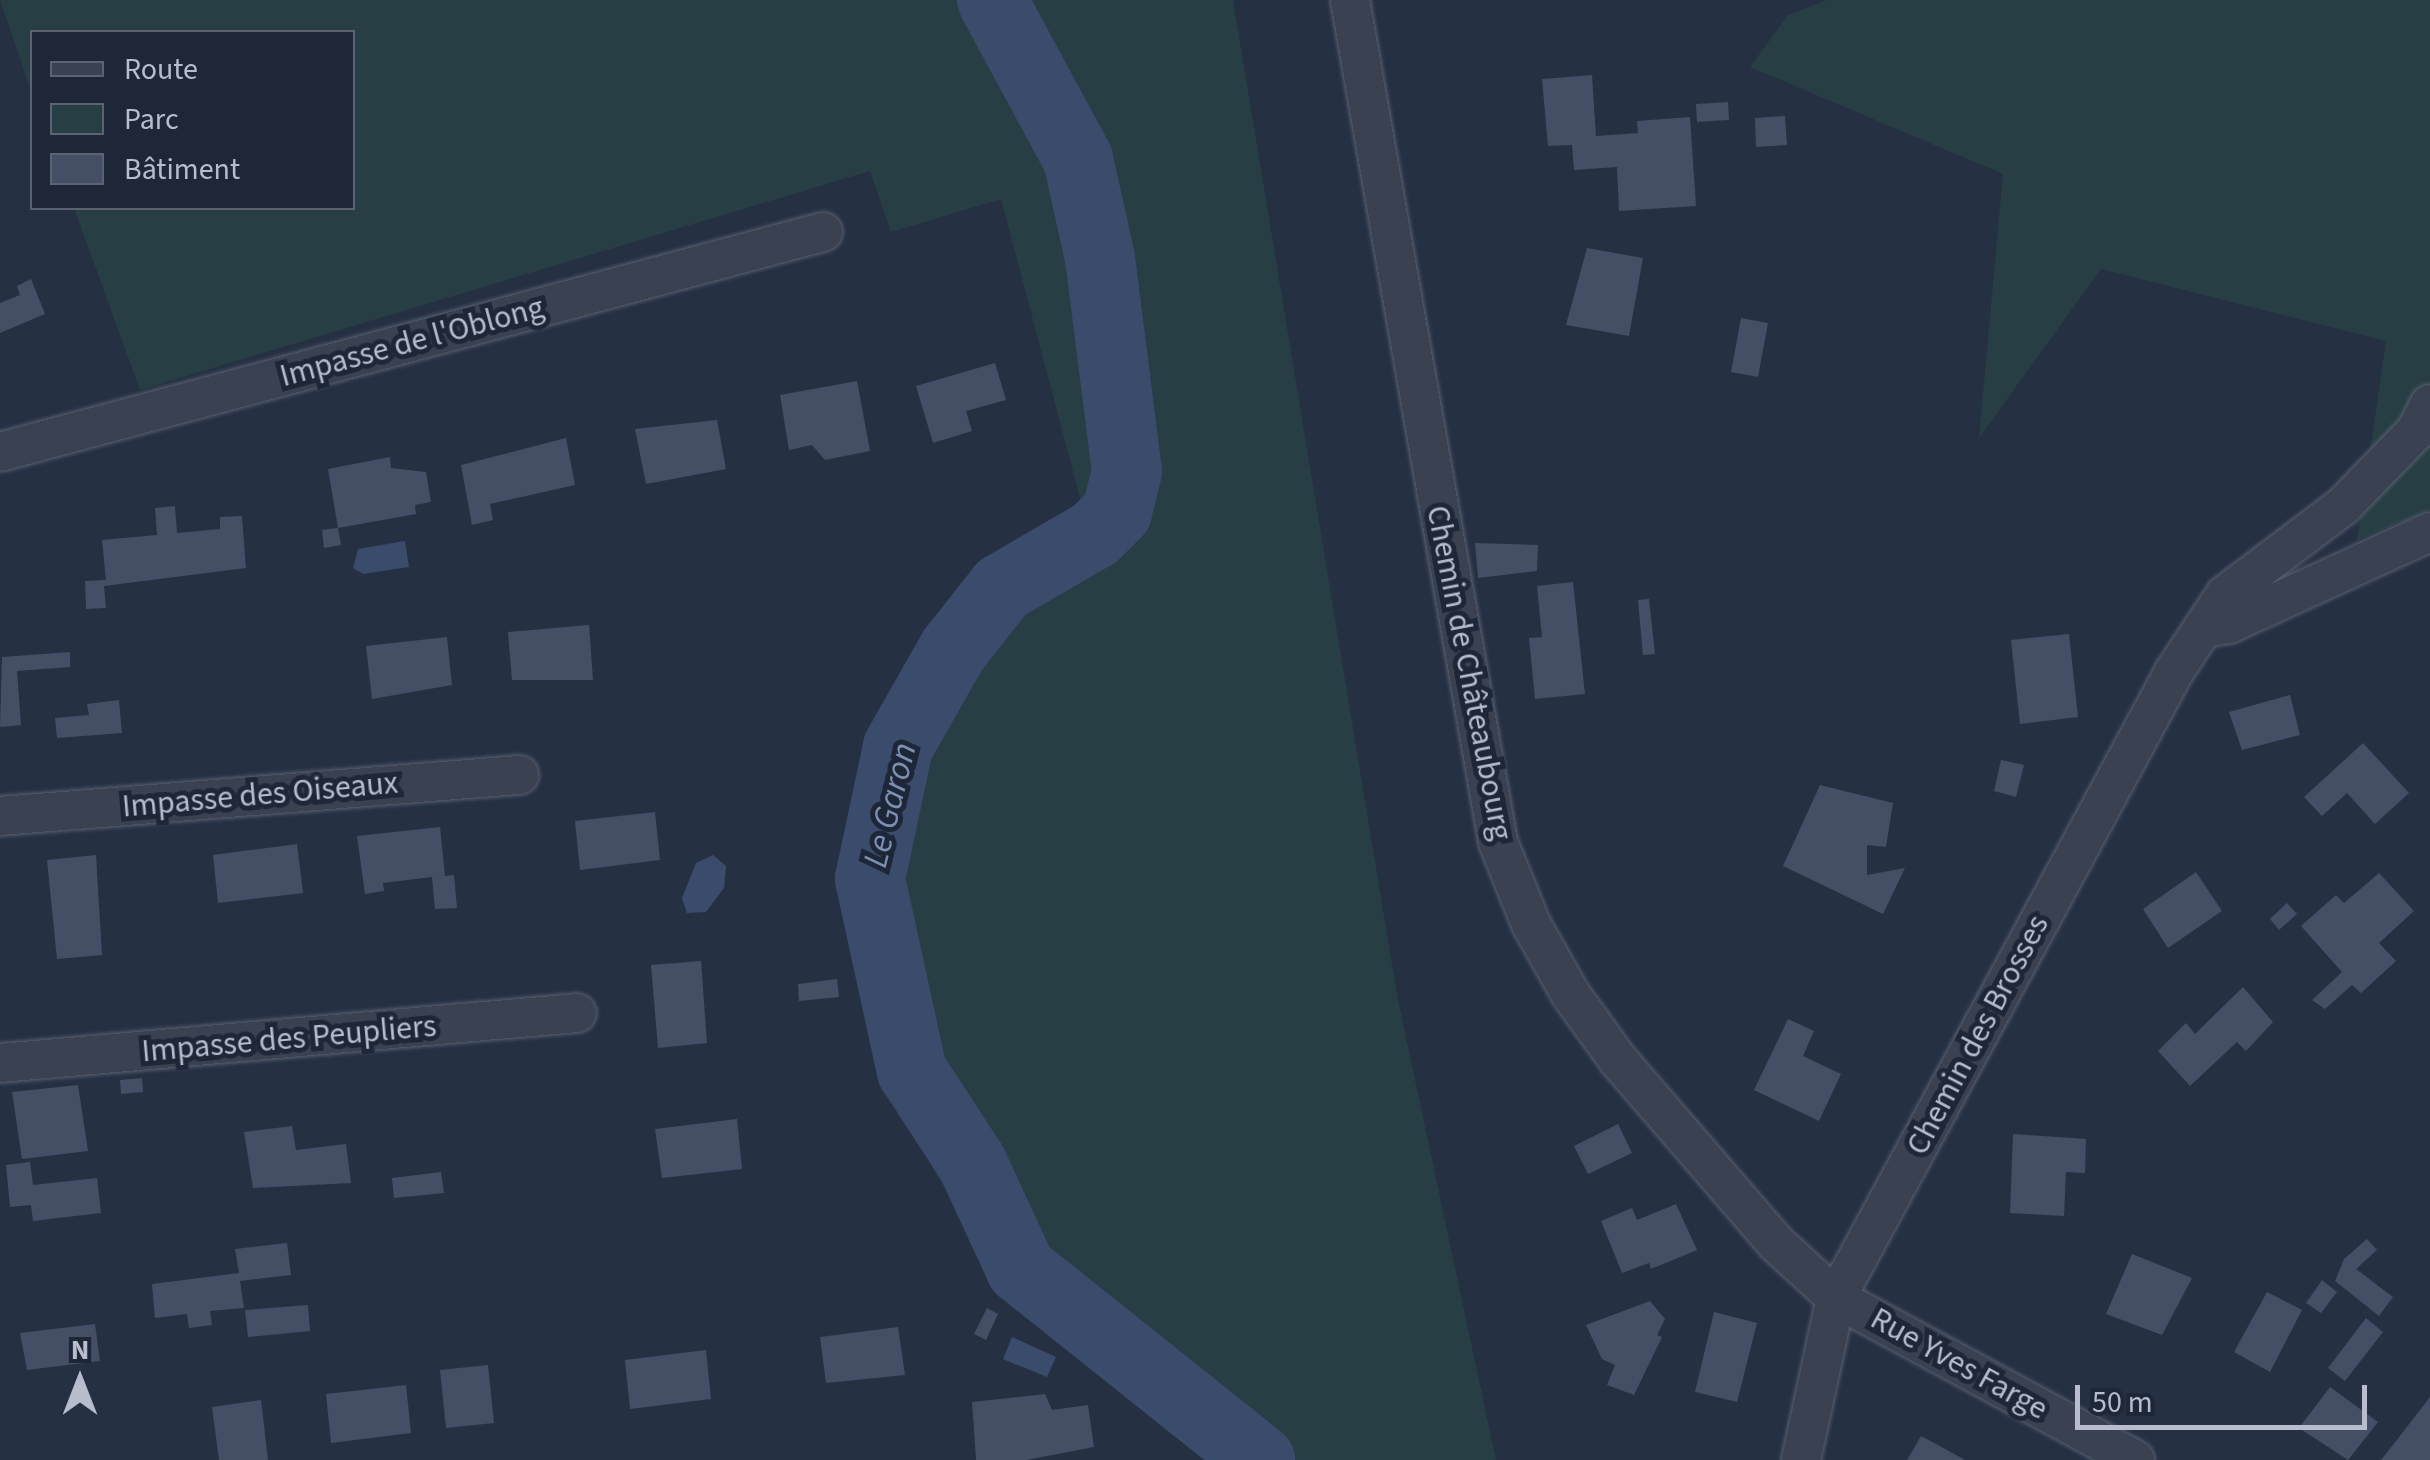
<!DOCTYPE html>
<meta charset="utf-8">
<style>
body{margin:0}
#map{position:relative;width:2430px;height:1460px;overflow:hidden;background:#253043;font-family:"Source Sans 3",sans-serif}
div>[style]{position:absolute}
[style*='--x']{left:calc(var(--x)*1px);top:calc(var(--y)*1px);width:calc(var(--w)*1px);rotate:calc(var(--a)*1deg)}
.green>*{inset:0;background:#273e44}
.water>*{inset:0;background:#3a4b6c}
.river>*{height:70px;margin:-35px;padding:0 35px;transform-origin:35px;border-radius:35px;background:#3a4b6c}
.building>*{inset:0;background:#444f65}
.roads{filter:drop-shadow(0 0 2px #586070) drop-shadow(0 0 2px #586070)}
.street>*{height:38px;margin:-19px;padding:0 19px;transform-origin:19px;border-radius:19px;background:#3a4252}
span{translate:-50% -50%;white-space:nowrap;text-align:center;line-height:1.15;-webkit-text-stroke:10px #1e2738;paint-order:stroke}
.street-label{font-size:32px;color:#b7bdcc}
.water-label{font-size:35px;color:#7d90b4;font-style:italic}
.legend{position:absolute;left:30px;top:30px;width:325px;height:180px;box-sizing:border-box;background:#1e2738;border:2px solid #5b6373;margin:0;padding:12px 18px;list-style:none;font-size:30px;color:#b7bdcc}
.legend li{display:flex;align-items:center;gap:20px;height:50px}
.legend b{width:50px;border:2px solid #5b6373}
.north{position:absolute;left:30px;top:1330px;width:100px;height:100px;-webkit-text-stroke:8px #1e2738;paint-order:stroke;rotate:0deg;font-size:28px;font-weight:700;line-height:40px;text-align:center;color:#b7bdcc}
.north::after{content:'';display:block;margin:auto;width:35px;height:45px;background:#b7bdcc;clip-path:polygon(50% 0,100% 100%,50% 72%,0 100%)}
.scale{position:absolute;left:2075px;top:1385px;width:292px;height:45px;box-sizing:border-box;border:5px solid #b7bdcc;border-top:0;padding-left:12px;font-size:30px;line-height:35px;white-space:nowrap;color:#b7bdcc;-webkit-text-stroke:8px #1e2738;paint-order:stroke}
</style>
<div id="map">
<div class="green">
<i style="clip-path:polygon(0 0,1233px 0,1397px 995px,1496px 1460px,1219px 1460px,1197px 1431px,1014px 1284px,934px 1172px,885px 1034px,852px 871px,893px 719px,971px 592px,1086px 521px,1001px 199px,891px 232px,870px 171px,140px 390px,74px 208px,352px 208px,352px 32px,32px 32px,32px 94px)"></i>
<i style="clip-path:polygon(1827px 0,2430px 0,2430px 510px,2357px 540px,2386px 341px,2101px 269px,1979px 438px,2003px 174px,1750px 67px,1788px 15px)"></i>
</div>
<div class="water">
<i style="clip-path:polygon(405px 541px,409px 567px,363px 574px,353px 568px,358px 549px)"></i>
<i style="clip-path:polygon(713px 855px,726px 866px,724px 888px,706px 912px,687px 913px,682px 898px,696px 863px)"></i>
<i style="clip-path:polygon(1012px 1337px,1056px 1357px,1047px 1377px,1003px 1359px)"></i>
</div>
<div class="river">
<i style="--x:992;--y:0;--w:181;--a:61.6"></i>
<i style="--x:1078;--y:159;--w:101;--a:77.5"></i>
<i style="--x:1100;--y:258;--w:215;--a:82.8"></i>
<i style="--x:1127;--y:471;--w:42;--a:103.7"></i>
<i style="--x:1117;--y:512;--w:31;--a:135"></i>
<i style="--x:1095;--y:534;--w:108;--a:149.9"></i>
<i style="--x:1002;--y:588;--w:79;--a:128.3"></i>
<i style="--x:953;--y:650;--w:112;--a:119.6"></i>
<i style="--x:898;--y:747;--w:135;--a:102"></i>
<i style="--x:870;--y:879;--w:197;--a:77.7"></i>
<i style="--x:912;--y:1071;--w:110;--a:56.9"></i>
<i style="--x:972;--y:1163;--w:117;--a:65.2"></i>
<i style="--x:1021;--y:1269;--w:306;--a:38.6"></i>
</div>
<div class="building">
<i style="clip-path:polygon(1592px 75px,1596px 136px,1638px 133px,1637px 121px,1690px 117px,1696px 206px,1619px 211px,1617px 167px,1574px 170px,1572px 145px,1548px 146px,1542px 79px)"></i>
<i style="clip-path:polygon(1728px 102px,1729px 120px,1697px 122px,1696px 104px)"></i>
<i style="clip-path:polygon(1785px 116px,1787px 145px,1756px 147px,1755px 118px)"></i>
<i style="clip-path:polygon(1587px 248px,1643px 258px,1629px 336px,1566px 325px)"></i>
<i style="clip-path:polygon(31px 279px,45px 314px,0 333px,0 303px,20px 295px,17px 286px)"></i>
<i style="clip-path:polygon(1741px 318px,1768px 323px,1758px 377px,1731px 372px)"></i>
<i style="clip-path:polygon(995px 363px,1006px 400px,966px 411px,972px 431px,933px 443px,916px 386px)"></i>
<i style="clip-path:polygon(857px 381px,870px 451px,825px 460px,812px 445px,789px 450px,780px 395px)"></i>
<i style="clip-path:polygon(717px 420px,726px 469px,646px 484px,635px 429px)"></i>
<i style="clip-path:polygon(566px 438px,575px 485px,490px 504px,493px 520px,472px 525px,461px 465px)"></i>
<i style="clip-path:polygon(390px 457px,391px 468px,426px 472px,431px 502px,415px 505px,416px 514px,338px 528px,341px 545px,324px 548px,322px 530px,338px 528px,328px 469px)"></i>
<i style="clip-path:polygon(175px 506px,177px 533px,220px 529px,220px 517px,242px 516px,246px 568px,104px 586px,106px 608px,86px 609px,85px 581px,106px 580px,102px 540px,157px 535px,155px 508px)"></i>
<i style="clip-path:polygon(1475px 543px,1538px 545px,1537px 571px,1478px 578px)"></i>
<i style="clip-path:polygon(1573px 582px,1585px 694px,1535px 699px,1529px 638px,1542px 637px,1537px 586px)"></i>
<i style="clip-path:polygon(1649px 599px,1655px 654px,1643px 655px,1638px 600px)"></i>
<i style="clip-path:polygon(589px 625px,593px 680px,512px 680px,508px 632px)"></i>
<i style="clip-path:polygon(2069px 634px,2078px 717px,2020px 724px,2011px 640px)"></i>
<i style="clip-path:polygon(447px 637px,452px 685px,372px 699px,366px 646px)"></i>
<i style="clip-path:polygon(70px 652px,70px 667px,17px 671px,21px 725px,0 727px,2px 657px)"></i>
<i style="clip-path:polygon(2290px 695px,2300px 735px,2242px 750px,2229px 712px)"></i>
<i style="clip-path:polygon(119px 700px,122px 733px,57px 738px,55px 718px,89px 715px,87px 704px)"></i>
<i style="clip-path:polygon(2363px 743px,2409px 793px,2375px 824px,2347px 793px,2322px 816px,2304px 797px)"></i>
<i style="clip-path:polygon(2001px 760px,2024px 765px,2016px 797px,1994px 791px)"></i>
<i style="clip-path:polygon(1820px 785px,1893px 803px,1886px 847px,1867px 845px,1867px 875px,1905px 868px,1883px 914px,1783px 866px)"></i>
<i style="clip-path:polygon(655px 812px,660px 860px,580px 870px,575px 821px)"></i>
<i style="clip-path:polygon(440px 827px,445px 876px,454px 875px,457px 908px,435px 909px,432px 877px,383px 883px,384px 891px,365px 894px,357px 836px)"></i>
<i style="clip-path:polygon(297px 844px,303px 893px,218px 903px,213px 855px)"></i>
<i style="clip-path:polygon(96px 855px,102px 955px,57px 959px,47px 860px)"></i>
<i style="clip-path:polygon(2196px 872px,2222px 911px,2168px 948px,2143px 909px)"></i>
<i style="clip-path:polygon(2379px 873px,2414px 911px,2379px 943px,2396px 961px,2361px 993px,2352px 985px,2325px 1009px,2312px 1000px,2342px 972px,2301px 926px,2336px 895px,2344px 903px)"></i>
<i style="clip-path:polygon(2287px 903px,2297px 914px,2279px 930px,2270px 919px)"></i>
<i style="clip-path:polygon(701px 961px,707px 1043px,658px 1048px,651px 965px)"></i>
<i style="clip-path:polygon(837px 979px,839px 997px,799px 1001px,798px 984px)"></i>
<i style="clip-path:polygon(2243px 987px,2273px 1022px,2246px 1051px,2237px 1042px,2190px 1086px,2158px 1051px,2186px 1023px,2195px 1034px)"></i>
<i style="clip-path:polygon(1788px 1019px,1814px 1031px,1803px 1056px,1841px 1074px,1819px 1121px,1754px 1090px)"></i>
<i style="clip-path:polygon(142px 1078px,143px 1092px,121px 1094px,120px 1080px)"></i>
<i style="clip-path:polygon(78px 1085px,88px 1151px,22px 1159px,12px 1092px)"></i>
<i style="clip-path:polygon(737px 1119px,742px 1169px,662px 1178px,655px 1129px)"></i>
<i style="clip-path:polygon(1618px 1124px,1632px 1153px,1588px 1174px,1574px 1146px)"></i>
<i style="clip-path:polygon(292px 1126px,296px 1150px,346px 1144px,351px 1183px,253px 1188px,244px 1132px)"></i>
<i style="clip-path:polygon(2013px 1134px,2086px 1139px,2085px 1173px,2066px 1172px,2064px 1216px,2010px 1213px)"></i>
<i style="clip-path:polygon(30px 1162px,33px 1185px,97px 1178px,101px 1213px,33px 1221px,31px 1205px,10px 1207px,6px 1165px)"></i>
<i style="clip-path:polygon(441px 1172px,444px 1193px,394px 1198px,392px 1178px)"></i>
<i style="clip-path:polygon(1676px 1204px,1697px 1250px,1651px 1269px,1649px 1263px,1622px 1273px,1601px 1221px,1632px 1208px,1637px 1220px)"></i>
<i style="clip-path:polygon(2367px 1239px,2377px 1250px,2356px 1269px,2393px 1297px,2379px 1316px,2335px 1281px,2344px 1259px)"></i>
<i style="clip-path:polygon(287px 1243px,291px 1275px,240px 1281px,244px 1308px,210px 1311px,212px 1325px,197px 1327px,189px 1328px,187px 1314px,155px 1318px,152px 1284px,239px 1273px,235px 1249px)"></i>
<i style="clip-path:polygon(2132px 1254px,2192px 1278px,2162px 1335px,2106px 1314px)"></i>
<i style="clip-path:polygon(2322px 1280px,2337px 1292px,2321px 1313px,2306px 1303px)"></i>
<i style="clip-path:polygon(2267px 1292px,2302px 1310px,2270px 1372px,2234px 1352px)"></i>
<i style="clip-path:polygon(1650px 1301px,1665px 1319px,1657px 1335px,1662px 1337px,1634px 1395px,1607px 1385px,1615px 1365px,1602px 1359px,1586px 1325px)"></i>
<i style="clip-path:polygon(308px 1305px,310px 1331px,248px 1337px,245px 1310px)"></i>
<i style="clip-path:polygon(987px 1308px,998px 1314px,986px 1340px,974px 1334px)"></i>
<i style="clip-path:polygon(1714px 1312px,1757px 1323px,1737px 1402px,1695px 1392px)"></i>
<i style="clip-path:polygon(2366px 1318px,2383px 1332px,2345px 1381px,2328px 1368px)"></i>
<i style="clip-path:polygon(95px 1324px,100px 1361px,27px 1370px,20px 1333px)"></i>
<i style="clip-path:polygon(898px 1327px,905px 1375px,826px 1383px,820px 1337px)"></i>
<i style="clip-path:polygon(706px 1350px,711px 1399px,630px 1409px,625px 1360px)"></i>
<i style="clip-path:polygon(488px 1365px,494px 1423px,446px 1428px,440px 1370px)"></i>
<i style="clip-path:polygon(406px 1385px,411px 1433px,331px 1443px,326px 1394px)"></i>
<i style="clip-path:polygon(2330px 1387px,2378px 1422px,2348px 1460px,2299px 1428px)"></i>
<i style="clip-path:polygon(1045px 1394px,1052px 1410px,1088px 1405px,1094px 1447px,1026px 1460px,976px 1460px,972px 1402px)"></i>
<i style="clip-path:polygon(2430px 1397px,2430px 1460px,2381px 1460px,2396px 1441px)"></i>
<i style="clip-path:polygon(261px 1400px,268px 1460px,219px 1460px,212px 1407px)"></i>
<i style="clip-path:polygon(1921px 1436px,1938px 1445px,1965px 1460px,1907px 1460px)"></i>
</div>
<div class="roads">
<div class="street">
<i style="--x:1350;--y:0;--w:855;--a:80.03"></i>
<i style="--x:1498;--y:842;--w:88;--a:68.1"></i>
<i style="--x:1531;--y:924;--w:81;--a:60.6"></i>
<i style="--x:1571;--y:995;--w:82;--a:54"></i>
<i style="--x:1619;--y:1061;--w:240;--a:49.2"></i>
<i style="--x:1776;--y:1243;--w:81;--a:42.5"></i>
<i style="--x:1836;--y:1298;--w:340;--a:28.4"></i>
<i style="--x:0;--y:452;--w:852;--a:-14.97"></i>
<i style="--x:2203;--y:628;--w:26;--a:-9"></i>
<i style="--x:2229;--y:624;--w:221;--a:-24.6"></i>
<i style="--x:0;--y:816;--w:521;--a:-4.52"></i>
<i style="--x:0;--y:1063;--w:579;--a:-4.95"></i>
<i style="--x:1801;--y:1460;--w:166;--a:-77.8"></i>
<i style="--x:1836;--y:1298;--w:711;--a:-61.63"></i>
<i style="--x:2174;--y:672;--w:92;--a:-56.5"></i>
<i style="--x:2225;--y:595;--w:148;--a:-37"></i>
<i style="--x:2343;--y:506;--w:105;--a:-45.8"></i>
<i style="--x:2416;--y:431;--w:30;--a:-63"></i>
</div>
</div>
<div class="street-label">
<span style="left:412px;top:342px;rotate:-15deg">Impasse de l'Oblong</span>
<span style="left:1469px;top:673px;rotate:79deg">Chemin de Châteaubourg</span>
<span style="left:260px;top:795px;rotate:-5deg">Impasse des Oiseaux</span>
<span style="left:1978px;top:1035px;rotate:-62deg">Chemin des Brosses</span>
<span style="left:289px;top:1039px;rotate:-5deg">Impasse des Peupliers</span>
<span style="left:1959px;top:1364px;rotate:29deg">Rue Yves Farge</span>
</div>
<div class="water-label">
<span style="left:890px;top:805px;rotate:-76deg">Le Garon</span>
</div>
<ul class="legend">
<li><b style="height:12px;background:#3a4252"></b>Route</li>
<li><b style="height:28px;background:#273e44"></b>Parc</li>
<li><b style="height:28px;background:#444f65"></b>Bâtiment</li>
</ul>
<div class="north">N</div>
<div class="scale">50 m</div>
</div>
